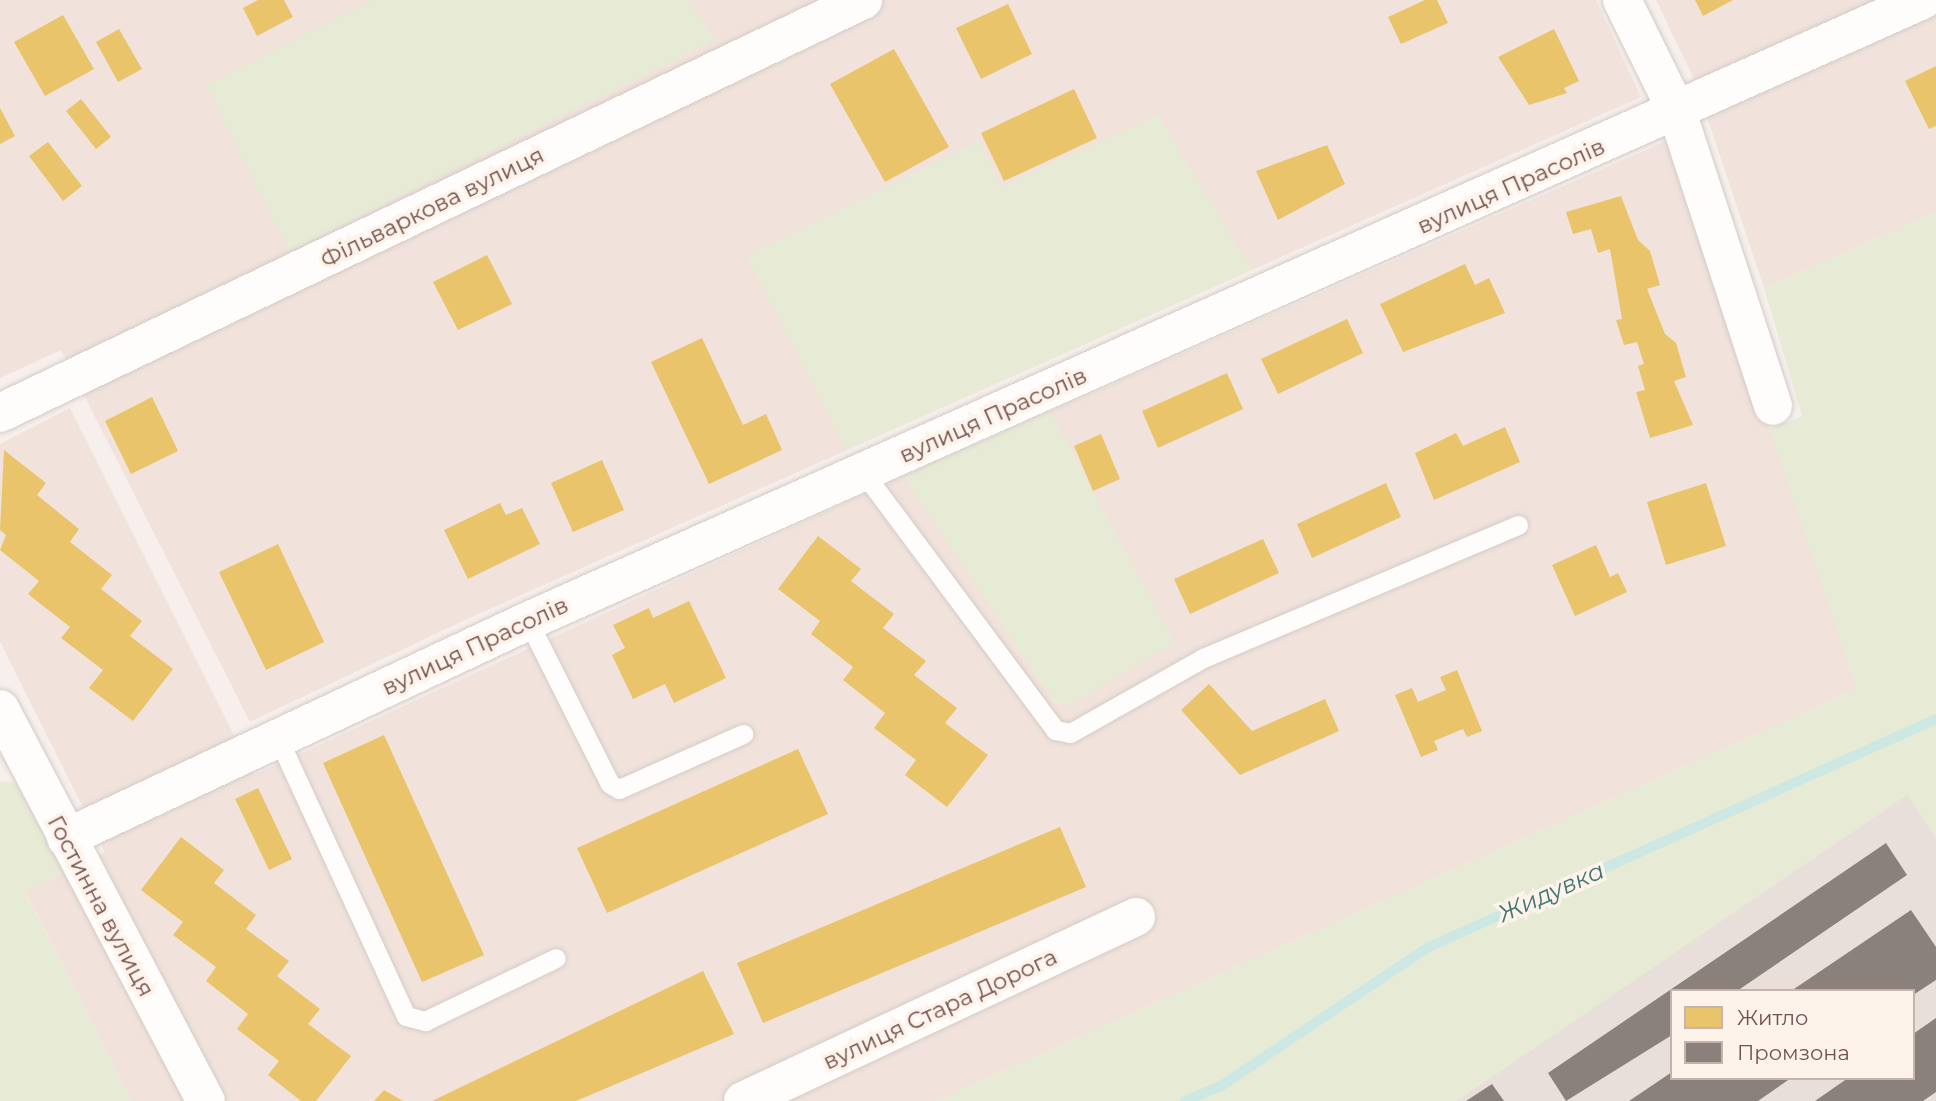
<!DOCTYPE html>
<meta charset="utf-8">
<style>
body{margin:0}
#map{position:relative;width:1936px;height:1101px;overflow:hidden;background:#f6efeb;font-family:Montserrat,sans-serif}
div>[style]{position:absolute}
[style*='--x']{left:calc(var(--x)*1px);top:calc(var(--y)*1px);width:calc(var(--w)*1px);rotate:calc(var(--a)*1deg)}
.residential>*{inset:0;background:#f1e3db}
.industrial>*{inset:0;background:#e8dfdb}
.green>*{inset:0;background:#e7ebd6}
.homes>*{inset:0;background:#e9c46a}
.industry>*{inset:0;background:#8a817c}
.stream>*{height:10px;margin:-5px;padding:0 5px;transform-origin:5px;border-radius:5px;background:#cde7e3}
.roads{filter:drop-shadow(0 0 2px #d4cbc8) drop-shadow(0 0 2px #d4cbc8)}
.lane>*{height:19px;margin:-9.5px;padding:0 9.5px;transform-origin:9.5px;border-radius:9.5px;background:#fefdfc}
.street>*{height:38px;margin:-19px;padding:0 19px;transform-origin:19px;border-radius:19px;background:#fefdfc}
span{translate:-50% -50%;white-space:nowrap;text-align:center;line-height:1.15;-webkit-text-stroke:7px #fef3eb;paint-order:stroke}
.street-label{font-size:23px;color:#72524c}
.water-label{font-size:24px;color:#417674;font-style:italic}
.legend{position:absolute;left:1670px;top:989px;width:245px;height:91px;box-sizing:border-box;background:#fef3eb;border:2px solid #c6b3ab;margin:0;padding:9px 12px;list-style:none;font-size:21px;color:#72524c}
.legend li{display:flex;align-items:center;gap:14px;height:35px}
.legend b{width:35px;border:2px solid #c6b3ab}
</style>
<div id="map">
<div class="residential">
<i style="clip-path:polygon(0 0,1596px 0,1641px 97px,465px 620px,250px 722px,61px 350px,0 378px)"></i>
<i style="clip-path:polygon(1656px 0,1936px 0,1936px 212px,1764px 288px,1695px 81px)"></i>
<i style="clip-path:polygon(1673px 138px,1857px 689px,936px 1101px,131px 1101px,25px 891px,105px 852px,0 641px,0 444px,70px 408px,254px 775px,903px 476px)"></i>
</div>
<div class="industrial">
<i style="clip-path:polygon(evenodd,1907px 794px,1936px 837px,1936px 1101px,1456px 1101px,1907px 794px,1672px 991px,1913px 991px,1913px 1078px,1672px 1078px,1672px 991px)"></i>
</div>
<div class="green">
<i style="clip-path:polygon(373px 0,687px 0,716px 39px,289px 251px,206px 85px)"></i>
<i style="clip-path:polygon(1158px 115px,1252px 270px,846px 450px,747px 256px,979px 141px,1002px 187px)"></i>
<i style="clip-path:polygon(1936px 212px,1936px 837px,1907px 795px,1456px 1101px,936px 1101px,1857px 689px,1769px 429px,1802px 416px,1764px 288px)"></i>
<i style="clip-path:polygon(1050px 411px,1175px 643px,1069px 705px,1054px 702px,903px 476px)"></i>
<i style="clip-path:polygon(0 781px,15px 783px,65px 871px,25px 892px,131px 1101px,0 1101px)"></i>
</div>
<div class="homes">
<i style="clip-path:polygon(258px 0,284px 0,293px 17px,257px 36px,243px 8px)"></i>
<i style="clip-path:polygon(1425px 0,1437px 0,1448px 23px,1401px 44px,1388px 17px)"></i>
<i style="clip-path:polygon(1695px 0,1733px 0,1703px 16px)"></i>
<i style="clip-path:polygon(1008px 4px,1032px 54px,981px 79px,956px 28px)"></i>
<i style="clip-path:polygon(63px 15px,94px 69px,45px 96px,14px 42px)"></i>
<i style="clip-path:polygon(119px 29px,142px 69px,118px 82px,96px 42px)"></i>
<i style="clip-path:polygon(1554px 29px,1579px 81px,1564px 88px,1567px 93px,1529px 105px,1498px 57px)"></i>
<i style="clip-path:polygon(894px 49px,949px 147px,885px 182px,830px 84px)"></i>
<i style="clip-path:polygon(1936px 66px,1936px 126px,1929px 129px,1905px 81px)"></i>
<i style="clip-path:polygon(1074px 89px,1097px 138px,1004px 181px,981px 133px)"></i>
<i style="clip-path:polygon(81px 99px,111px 137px,96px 149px,66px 111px)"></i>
<i style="clip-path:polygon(0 108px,15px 136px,0 144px)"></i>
<i style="clip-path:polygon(48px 142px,82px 186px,63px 201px,29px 156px)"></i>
<i style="clip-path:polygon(1327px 145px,1345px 184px,1278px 220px,1256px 171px)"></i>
<i style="clip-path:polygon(1621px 196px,1638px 240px,1650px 251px,1660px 285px,1647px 289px,1665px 334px,1676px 343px,1686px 377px,1674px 381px,1693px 425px,1650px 438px,1636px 392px,1645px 390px,1638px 366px,1644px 364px,1637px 342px,1624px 345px,1616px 320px,1622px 319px,1610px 249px,1598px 253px,1591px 229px,1573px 234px,1566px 212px)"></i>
<i style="clip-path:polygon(487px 255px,512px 304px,458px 330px,433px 282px)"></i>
<i style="clip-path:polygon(1465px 264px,1475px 285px,1489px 278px,1505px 313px,1403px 352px,1380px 304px)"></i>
<i style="clip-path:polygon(1347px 319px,1363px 353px,1278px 394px,1261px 359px)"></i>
<i style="clip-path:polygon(702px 338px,743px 425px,766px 414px,782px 450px,709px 484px,651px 362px)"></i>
<i style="clip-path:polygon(1227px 373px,1243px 409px,1158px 448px,1142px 411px)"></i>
<i style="clip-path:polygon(152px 397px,178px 451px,131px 474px,105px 421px)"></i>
<i style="clip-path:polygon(1505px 427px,1520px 462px,1434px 500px,1415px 453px,1456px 433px,1463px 446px)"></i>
<i style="clip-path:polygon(1101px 434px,1120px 479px,1093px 491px,1074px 446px)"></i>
<i style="clip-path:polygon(4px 450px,46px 483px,37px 495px,79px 529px,70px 542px,112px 575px,101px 589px,142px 621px,130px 636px,173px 669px,133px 721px,89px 688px,103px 670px,61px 638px,70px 627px,28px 594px,39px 581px,0 550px,6px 535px,0 530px)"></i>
<i style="clip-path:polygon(602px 460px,624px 510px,573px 532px,551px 483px)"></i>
<i style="clip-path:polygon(1386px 483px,1401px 517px,1312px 558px,1297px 524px)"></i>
<i style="clip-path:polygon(1706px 483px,1726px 546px,1666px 565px,1647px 502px)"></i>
<i style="clip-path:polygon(500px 503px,506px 515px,522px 508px,540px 544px,468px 579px,444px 530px)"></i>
<i style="clip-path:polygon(818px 536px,861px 569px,851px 581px,894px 614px,883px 628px,926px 661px,914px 675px,957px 708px,945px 723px,988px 755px,947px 807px,905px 775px,916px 760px,874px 728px,885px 713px,843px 680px,853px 667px,811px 634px,820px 621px,778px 589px)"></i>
<i style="clip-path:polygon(1263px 539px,1279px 573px,1190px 614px,1174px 579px)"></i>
<i style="clip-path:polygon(278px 544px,324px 642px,266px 670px,219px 572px)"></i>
<i style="clip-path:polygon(1596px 545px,1610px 577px,1618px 573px,1627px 592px,1575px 616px,1552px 565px)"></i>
<i style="clip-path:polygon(689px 601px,726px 678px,674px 703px,665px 684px,633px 699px,612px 655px,625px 648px,613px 625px,649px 608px,653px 618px)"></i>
<i style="clip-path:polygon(1457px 670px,1482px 731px,1467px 737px,1463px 729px,1434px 741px,1438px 750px,1421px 757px,1395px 695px,1412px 688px,1418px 702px,1446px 690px,1440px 677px)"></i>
<i style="clip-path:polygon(1209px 684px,1252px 731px,1325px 699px,1339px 731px,1240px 775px,1181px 710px)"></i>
<i style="clip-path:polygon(384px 735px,484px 955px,422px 982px,323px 763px)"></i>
<i style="clip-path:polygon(798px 749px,828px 814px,607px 913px,577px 848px)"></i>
<i style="clip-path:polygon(258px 788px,292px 859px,269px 870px,235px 799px)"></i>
<i style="clip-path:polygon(1060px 827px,1086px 887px,763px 1023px,737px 963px)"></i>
<i style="clip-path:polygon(181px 837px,224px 870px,214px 883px,256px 915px,246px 929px,289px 961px,277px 976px,320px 1009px,308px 1024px,351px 1056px,316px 1101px,301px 1101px,268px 1075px,279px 1061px,237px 1029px,248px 1014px,206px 981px,216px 967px,173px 935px,183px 922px,141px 890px)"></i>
<i style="clip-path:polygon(703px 971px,734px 1034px,576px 1101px,432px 1101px)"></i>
<i style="clip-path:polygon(384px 1090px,403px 1101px,374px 1101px)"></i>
</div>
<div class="industry">
<i style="clip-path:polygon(1886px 843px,1907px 875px,1737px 991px,1672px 991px,1672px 1035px,1566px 1101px,1548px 1073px)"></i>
<i style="clip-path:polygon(1911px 910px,1936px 947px,1936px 980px,1913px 995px,1791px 991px)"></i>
<i style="clip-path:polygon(1936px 1018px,1936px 1092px,1923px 1101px,1815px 1101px,1848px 1078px,1913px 1078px,1913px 1034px)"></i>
<i style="clip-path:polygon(1672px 1072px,1672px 1078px,1791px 1078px,1758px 1101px,1629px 1101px)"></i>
<i style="clip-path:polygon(1492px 1084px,1504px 1101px,1466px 1101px)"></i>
</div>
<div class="stream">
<i style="--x:1185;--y:1101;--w:39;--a:-23"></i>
<i style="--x:1221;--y:1086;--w:250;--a:-33.8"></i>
<i style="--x:1429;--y:947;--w:556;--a:-24.21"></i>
</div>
<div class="roads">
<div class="lane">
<i style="--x:863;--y:472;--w:322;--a:53.3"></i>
<i style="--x:1055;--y:730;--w:15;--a:11"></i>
<i style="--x:1070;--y:733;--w:153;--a:-29.4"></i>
<i style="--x:1203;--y:658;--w:342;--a:-22.9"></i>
<i style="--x:528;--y:621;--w:182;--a:63.3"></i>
<i style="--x:610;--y:784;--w:10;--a:29"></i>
<i style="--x:619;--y:789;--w:136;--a:-23.9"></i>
<i style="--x:278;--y:738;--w:306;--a:65.3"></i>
<i style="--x:406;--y:1016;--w:20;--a:15"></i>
<i style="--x:425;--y:1021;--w:145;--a:-25.7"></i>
</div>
<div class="street">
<i style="--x:1622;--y:0;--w:125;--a:63.8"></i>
<i style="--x:1677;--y:112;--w:309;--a:71.9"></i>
<i style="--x:0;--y:413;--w:957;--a:-25.57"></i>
<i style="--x:0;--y:709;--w:443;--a:62.3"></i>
<i style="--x:66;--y:838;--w:510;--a:-25.16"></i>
<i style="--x:528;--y:621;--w:1527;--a:-24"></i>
<i style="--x:743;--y:1101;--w:434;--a:-25.1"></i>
</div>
</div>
<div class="street-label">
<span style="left:1511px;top:186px;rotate:-24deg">вулиця Прасолів</span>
<span style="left:432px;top:207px;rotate:-26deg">Фільваркова вулиця</span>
<span style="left:993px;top:415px;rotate:-24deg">вулиця Прасолів</span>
<span style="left:475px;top:646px;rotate:-25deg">вулиця Прасолів</span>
<span style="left:101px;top:906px;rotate:62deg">Гостинна вулиця</span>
<span style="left:940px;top:1009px;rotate:-25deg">вулиця Стара Дорога</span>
</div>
<div class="water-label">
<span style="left:1551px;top:892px;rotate:-24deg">Жидувка</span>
</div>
<ul class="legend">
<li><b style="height:19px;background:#e9c46a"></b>Житло</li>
<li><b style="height:19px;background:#8a817c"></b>Промзона</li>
</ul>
</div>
